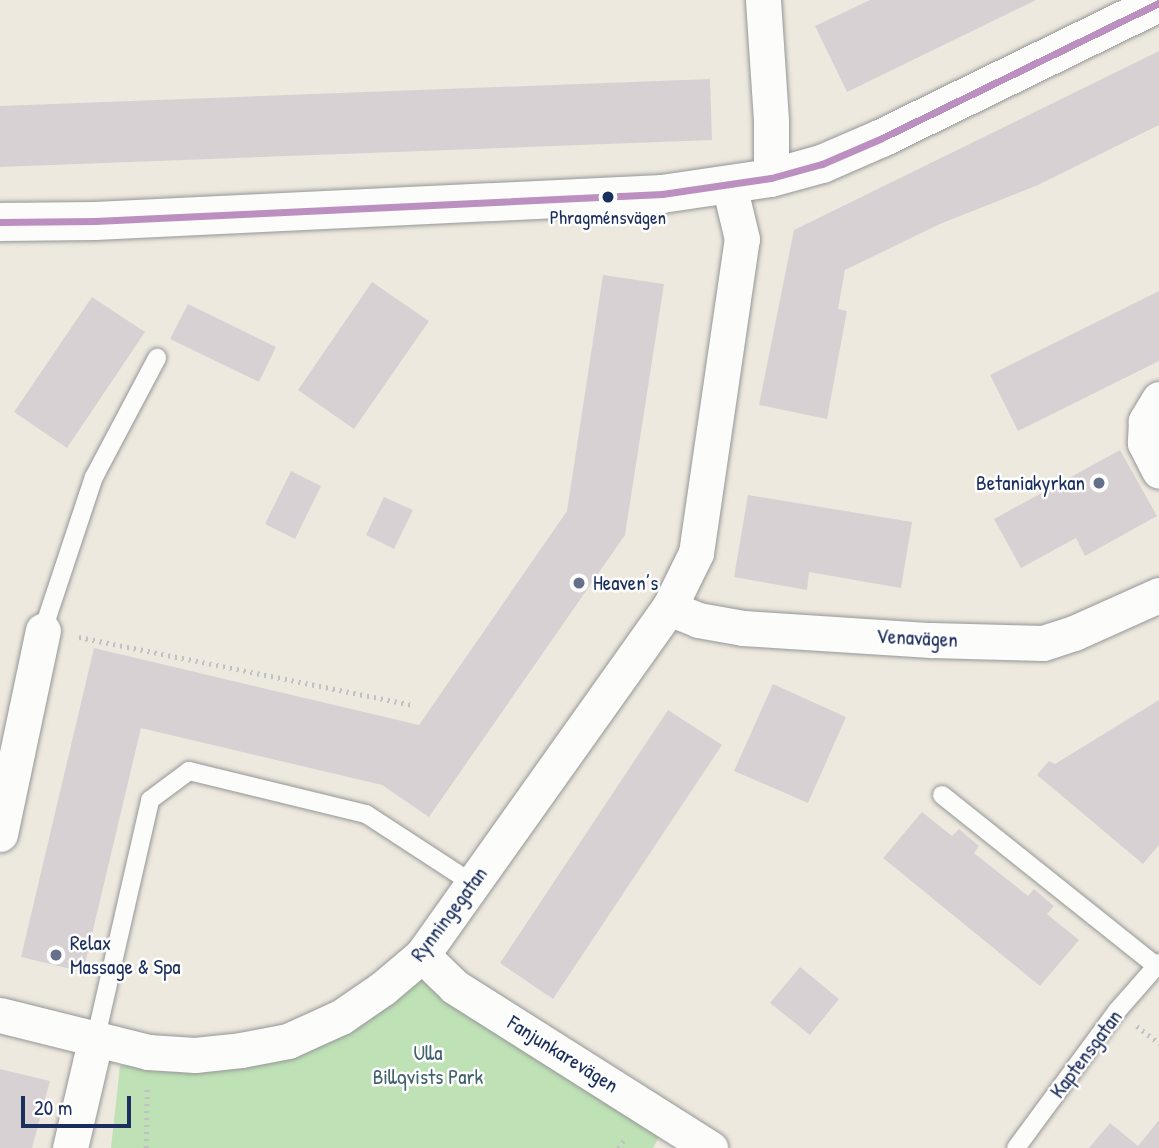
<!DOCTYPE html>
<meta charset="utf-8">
<style>
body{margin:0}
#map{position:relative;width:1159px;height:1148px;overflow:hidden;background:#eee9de;font-family:"Patrick Hand",sans-serif}
div>[style]{position:absolute}
[style*='--x']{left:calc(var(--x)*1px);top:calc(var(--y)*1px);width:calc(var(--w)*1px);rotate:calc(var(--a)*1deg)}
.green>*{inset:0;background:#bee1b5}
.building>*{inset:0;background:#d8d1d4}
.path>*{height:4.5px;margin-top:-2.25px;transform-origin:0;background:repeating-linear-gradient(90deg,#c0c1c4 0 2px,transparent 0 7px)}
.roads{filter:drop-shadow(0 0 2px #959698) drop-shadow(0 0 2px #959698)}
.service>*{height:18px;margin:-9px;padding:0 9px;transform-origin:9px;border-radius:9px;background:#fcfcfa}
.minor>*{height:35px;margin:-17.5px;padding:0 17.5px;transform-origin:17.5px;border-radius:17.5px;background:#fcfcfa}
.tertiary>*{height:38px;margin:-19px;padding:0 19px;transform-origin:19px;border-radius:19px;background:#fcfcfa}
.bus-1>*{height:7px;margin:-3.5px;padding:0 3.5px;transform-origin:3.5px;border-radius:3.5px;background:#bb8fc0}
.dots>*{width:19px;height:19px;translate:-50% -50%;box-sizing:border-box;border:4px solid #fff;border-radius:50%}
span{translate:-50% -50%;white-space:nowrap;text-align:center;line-height:1.15;-webkit-text-stroke:5px #fff;paint-order:stroke}
.bus-label{font-size:19px;color:#1b2f5e}
.poi-label{font-size:21px;color:#1b2f5e}
.right{translate:-100% -50%;text-align:right}
.left{translate:0 -50%;text-align:left}
.street-label{font-size:21px;color:#1b2f5e}
.park-label{font-size:21px;color:#40636e}
.scale{position:absolute;left:21px;top:1096px;width:110px;height:32px;box-sizing:border-box;border:4px solid #1b2f5e;border-top:0;padding-left:9px;font-size:21px;line-height:24px;white-space:nowrap;color:#1b2f5e;-webkit-text-stroke:5px #fff;paint-order:stroke}
</style>
<div id="map">
<div class="green">
<i style="clip-path:polygon(433px 972px,672px 1113px,653px 1148px,111px 1148px,120px 1066px,283px 1041px)"></i>
</div>
<div class="building">
<i style="clip-path:polygon(870px 0,1036px 0,847px 92px,815px 26px)"></i>
<i style="clip-path:polygon(1159px 51px,1159px 125px,1038px 185px,940px 224px,845px 270px,838px 309px,847px 311px,827px 419px,759px 405px,794px 230px)"></i>
<i style="clip-path:polygon(710px 79px,712px 140px,0 167px,0 106px)"></i>
<i style="clip-path:polygon(603px 275px,664px 284px,625px 535px,429px 817px,382px 785px,141px 728px,83px 972px,21px 957px,94px 648px,419px 725px,567px 511px)"></i>
<i style="clip-path:polygon(372px 282px,429px 321px,354px 429px,298px 390px)"></i>
<i style="clip-path:polygon(1159px 291px,1159px 361px,1018px 431px,990px 375px)"></i>
<i style="clip-path:polygon(92px 297px,145px 332px,67px 448px,14px 412px)"></i>
<i style="clip-path:polygon(188px 304px,276px 347px,259px 382px,170px 339px)"></i>
<i style="clip-path:polygon(1120px 450px,1157px 516px,1085px 556px,1076px 538px,1021px 568px,994px 519px)"></i>
<i style="clip-path:polygon(291px 471px,321px 486px,295px 539px,265px 524px)"></i>
<i style="clip-path:polygon(748px 495px,912px 522px,901px 588px,809px 572px,807px 590px,734px 577px)"></i>
<i style="clip-path:polygon(384px 497px,413px 510px,394px 549px,366px 535px)"></i>
<i style="clip-path:polygon(773px 684px,846px 717px,808px 803px,734px 771px)"></i>
<i style="clip-path:polygon(1159px 700px,1159px 845px,1143px 864px,1037px 775px,1049px 761px,1055px 764px)"></i>
<i style="clip-path:polygon(668px 710px,722px 745px,553px 999px,500px 963px)"></i>
<i style="clip-path:polygon(922px 812px,952px 836px,959px 829px,979px 846px,974px 853px,1028px 896px,1034px 889px,1054px 906px,1047px 914px,1079px 940px,1040px 986px,883px 858px)"></i>
<i style="clip-path:polygon(800px 967px,839px 999px,810px 1035px,770px 1003px)"></i>
<i style="clip-path:polygon(0 1069px,50px 1081px,32px 1148px,0 1148px)"></i>
<i style="clip-path:polygon(1159px 1120px,1159px 1148px,1089px 1148px,1110px 1123px,1138px 1146px)"></i>
</div>
<div class="path">
<i style="--x:79;--y:637;--w:342;--a:11.5"></i>
<i style="--x:1137;--y:1026;--w:28;--a:38"></i>
<i style="--x:146;--y:1148;--w:62;--a:-89.1"></i>
<i style="--x:618;--y:1148;--w:14;--a:-54"></i>
</div>
<div class="roads">
<div class="service">
<i style="--x:43;--y:630;--w:161;--a:-71.6"></i>
<i style="--x:94;--y:477;--w:135;--a:-62.1"></i>
<i style="--x:942;--y:795;--w:274;--a:38.6"></i>
<i style="--x:95;--y:1041;--w:247;--a:-77.1"></i>
<i style="--x:150;--y:800;--w:49;--a:-36.6"></i>
<i style="--x:189;--y:771;--w:182;--a:13.7"></i>
<i style="--x:366;--y:814;--w:126;--a:33.1"></i>
<i style="--x:1016;--y:1148;--w:170;--a:-53.6"></i>
<i style="--x:1117;--y:1011;--w:64;--a:-48.8"></i>
</div>
<div class="minor">
<i style="--x:763;--y:0;--w:122;--a:86.2"></i>
<i style="--x:771;--y:122;--w:56;--a:90"></i>
<i style="--x:1159;--y:399;--w:26;--a:121"></i>
<i style="--x:1146;--y:421;--w:22;--a:93"></i>
<i style="--x:1145;--y:443;--w:31;--a:63"></i>
<i style="--x:669;--y:608;--w:31;--a:22"></i>
<i style="--x:698;--y:620;--w:46;--a:10.1"></i>
<i style="--x:743;--y:628;--w:188;--a:3.7"></i>
<i style="--x:931;--y:640;--w:112;--a:1.5"></i>
<i style="--x:1043;--y:643;--w:33;--a:-18"></i>
<i style="--x:1074;--y:633;--w:93;--a:-24.1"></i>
<i style="--x:0;--y:834;--w:208;--a:-78.1"></i>
<i style="--x:422;--y:955;--w:46;--a:44.1"></i>
<i style="--x:455;--y:987;--w:302;--a:32.3"></i>
<i style="--x:0;--y:1015;--w:153;--a:14"></i>
<i style="--x:148;--y:1052;--w:47;--a:3.7"></i>
<i style="--x:195;--y:1055;--w:46;--a:-6.2"></i>
<i style="--x:241;--y:1050;--w:48;--a:-10.8"></i>
<i style="--x:288;--y:1041;--w:58;--a:-24.4"></i>
<i style="--x:341;--y:1017;--w:51;--a:-34.6"></i>
<i style="--x:383;--y:988;--w:51;--a:-40.2"></i>
<i style="--x:422;--y:955;--w:426;--a:-54.6"></i>
<i style="--x:669;--y:608;--w:61;--a:-63.9"></i>
<i style="--x:696;--y:553;--w:317;--a:-81.7"></i>
<i style="--x:742;--y:239;--w:56;--a:-103.5"></i>
<i style="--x:70;--y:1148;--w:110;--a:-76.8"></i>
</div>
<div class="tertiary">
<i style="--x:0;--y:222;--w:95;--a:-0.6"></i>
<i style="--x:95;--y:221;--w:568;--a:-2.73"></i>
<i style="--x:662;--y:194;--w:110;--a:-8.4"></i>
<i style="--x:771;--y:178;--w:53;--a:-15.4"></i>
<i style="--x:822;--y:164;--w:65;--a:-23.4"></i>
<i style="--x:882;--y:138;--w:308;--a:-26"></i>
</div>
</div>
<div class="bus-1">
<i style="--x:0;--y:222;--w:95;--a:-0.6"></i>
<i style="--x:95;--y:221;--w:568;--a:-2.73"></i>
<i style="--x:662;--y:194;--w:110;--a:-8.4"></i>
<i style="--x:771;--y:178;--w:53;--a:-15.4"></i>
<i style="--x:822;--y:164;--w:65;--a:-23.4"></i>
<i style="--x:882;--y:138;--w:308;--a:-26"></i>
</div>
<div class="dots">
<i style="left:608px;top:197px;background:#1b2f5e"></i>
<i style="left:1099px;top:483px;background:#65708b"></i>
<i style="left:579px;top:583px;background:#65708b"></i>
<i style="left:56px;top:955px;background:#65708b"></i>
</div>
<div class="bus-label">
<span style="left:608px;top:218px">Phragménsvägen</span>
</div>
<div class="poi-label">
<span class="right" style="left:1085px;top:483px">Betaniakyrkan</span>
<span class="left" style="left:593px;top:583px">Heaven’s</span>
<span class="left" style="left:70px;top:955px">Relax<br>Massage &amp; Spa</span>
</div>
<div class="street-label">
<span style="left:917px;top:638px;rotate:3deg">Venavägen</span>
<span style="left:449px;top:914px;rotate:-53deg">Rynningegatan</span>
<span style="left:563px;top:1054px;rotate:32deg">Fanjunkarevägen</span>
<span style="left:1086px;top:1054px;rotate:-53deg">Kaptensgatan</span>
</div>
<div class="park-label">
<span style="left:428px;top:1065px">Ulla<br>Billqvists Park</span>
</div>
<div class="scale">20 m</div>
</div>
